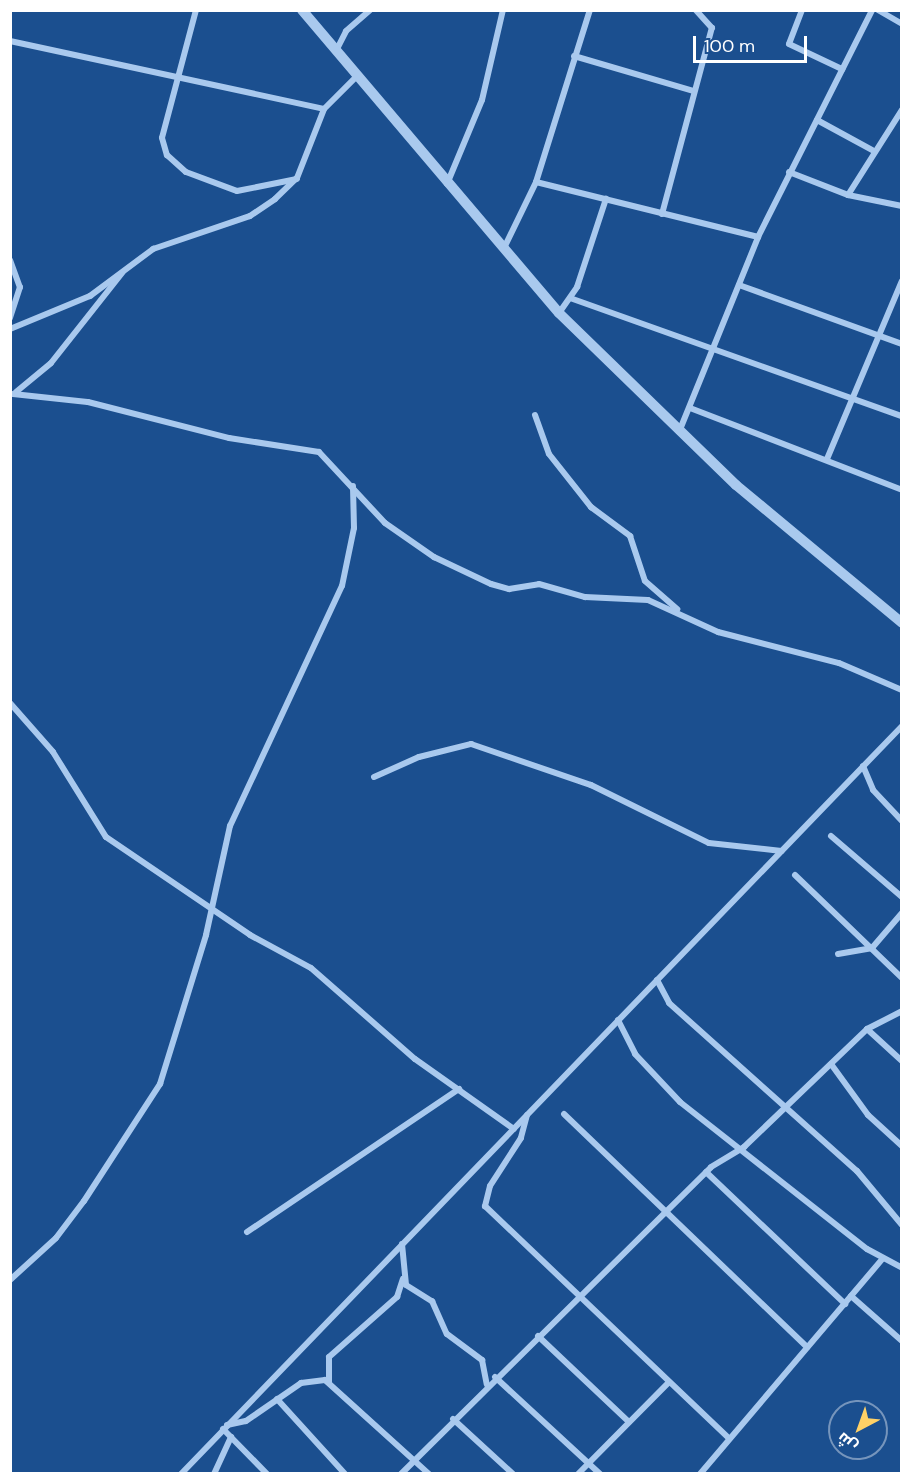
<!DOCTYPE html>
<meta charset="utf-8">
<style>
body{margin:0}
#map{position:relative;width:912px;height:1484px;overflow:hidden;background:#1b4f8f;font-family:"DM Sans",Cairo,sans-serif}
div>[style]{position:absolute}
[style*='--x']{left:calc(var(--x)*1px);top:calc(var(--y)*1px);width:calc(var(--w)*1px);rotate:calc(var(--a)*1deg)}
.minor>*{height:6px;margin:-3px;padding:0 3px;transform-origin:3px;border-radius:3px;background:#a9c9ee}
.tertiary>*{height:10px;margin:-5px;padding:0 5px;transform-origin:5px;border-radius:5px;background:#a9c9ee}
span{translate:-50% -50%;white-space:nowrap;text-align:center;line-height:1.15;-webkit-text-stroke:5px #1b4f8f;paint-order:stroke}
.frame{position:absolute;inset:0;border:12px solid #fff;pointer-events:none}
.north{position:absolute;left:828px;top:1400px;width:60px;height:60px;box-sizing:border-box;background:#1b4f8f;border:2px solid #7695bc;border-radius:50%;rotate:221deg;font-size:16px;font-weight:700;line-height:24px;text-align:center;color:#fff}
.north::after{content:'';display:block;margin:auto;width:21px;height:27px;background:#ffd166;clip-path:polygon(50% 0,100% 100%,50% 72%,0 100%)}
.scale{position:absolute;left:693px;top:36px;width:114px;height:27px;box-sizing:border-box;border:3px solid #fff;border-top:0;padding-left:8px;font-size:18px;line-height:21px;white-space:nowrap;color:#fff;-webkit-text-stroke:4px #1b4f8f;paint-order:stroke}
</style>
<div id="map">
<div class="minor">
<i style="--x:196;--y:10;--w:132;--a:104.9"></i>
<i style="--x:162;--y:138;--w:18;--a:74"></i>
<i style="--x:167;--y:155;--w:25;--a:42"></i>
<i style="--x:186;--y:172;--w:54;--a:20.4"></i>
<i style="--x:237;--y:191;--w:61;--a:-11.3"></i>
<i style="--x:802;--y:10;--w:36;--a:111"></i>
<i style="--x:789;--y:44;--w:59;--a:25.3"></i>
<i style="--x:878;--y:10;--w:28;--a:30"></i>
<i style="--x:10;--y:41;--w:321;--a:12.2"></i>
<i style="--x:336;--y:51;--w:22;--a:-63"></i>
<i style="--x:346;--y:31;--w:32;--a:-41"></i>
<i style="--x:574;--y:56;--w:125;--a:16.3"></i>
<i style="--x:817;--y:120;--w:63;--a:28.6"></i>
<i style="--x:789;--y:172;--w:63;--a:21.3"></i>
<i style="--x:848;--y:195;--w:55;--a:11.5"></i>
<i style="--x:536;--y:182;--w:229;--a:13.9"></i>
<i style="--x:447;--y:184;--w:91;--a:-67.4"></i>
<i style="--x:482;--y:100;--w:92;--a:-76.9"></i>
<i style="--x:848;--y:195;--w:101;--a:-57.6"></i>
<i style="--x:662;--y:214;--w:193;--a:-75"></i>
<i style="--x:712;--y:28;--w:24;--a:-132"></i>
<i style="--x:504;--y:248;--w:73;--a:-64.1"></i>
<i style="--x:536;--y:182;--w:180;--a:-72.6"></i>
<i style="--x:10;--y:260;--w:29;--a:70"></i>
<i style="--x:20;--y:287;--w:33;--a:108"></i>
<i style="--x:739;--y:285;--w:173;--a:19.9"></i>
<i style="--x:570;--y:298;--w:352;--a:19.6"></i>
<i style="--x:559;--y:313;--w:32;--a:-55"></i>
<i style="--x:577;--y:287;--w:93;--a:-71.8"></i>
<i style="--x:10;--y:329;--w:87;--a:-22.4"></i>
<i style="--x:90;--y:296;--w:79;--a:-36.7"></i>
<i style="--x:153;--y:249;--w:102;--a:-18.8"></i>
<i style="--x:250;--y:216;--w:30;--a:-34"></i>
<i style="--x:275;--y:199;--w:30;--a:-44"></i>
<i style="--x:297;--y:178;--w:74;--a:-68.6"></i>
<i style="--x:324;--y:109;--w:44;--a:-45"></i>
<i style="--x:16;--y:392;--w:45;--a:-39.6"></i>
<i style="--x:51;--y:363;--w:115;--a:-51.7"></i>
<i style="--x:13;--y:394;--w:75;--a:6.1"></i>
<i style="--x:88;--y:402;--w:146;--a:14.3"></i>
<i style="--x:229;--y:438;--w:91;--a:8.8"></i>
<i style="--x:319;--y:452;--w:97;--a:47.1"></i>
<i style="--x:385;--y:523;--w:60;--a:34.8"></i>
<i style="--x:434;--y:557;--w:63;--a:25.3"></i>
<i style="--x:491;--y:584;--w:19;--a:16"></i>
<i style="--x:509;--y:589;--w:30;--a:-9"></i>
<i style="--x:539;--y:584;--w:48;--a:15.8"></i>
<i style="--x:585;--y:597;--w:63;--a:2.7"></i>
<i style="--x:648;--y:600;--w:77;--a:24.6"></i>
<i style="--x:718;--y:632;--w:125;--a:14.4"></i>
<i style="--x:839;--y:663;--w:69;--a:23.2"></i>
<i style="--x:690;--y:408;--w:227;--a:21.1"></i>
<i style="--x:535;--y:415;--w:41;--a:70.3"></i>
<i style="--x:549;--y:454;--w:68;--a:51.6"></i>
<i style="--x:591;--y:507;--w:49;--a:36.6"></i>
<i style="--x:630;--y:536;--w:47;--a:71.6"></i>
<i style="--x:645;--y:581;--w:43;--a:41.2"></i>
<i style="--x:679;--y:432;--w:210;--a:-67.9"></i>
<i style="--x:758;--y:237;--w:254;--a:-63.3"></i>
<i style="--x:827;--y:459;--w:193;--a:-67.2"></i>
<i style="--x:10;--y:703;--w:65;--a:48.7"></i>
<i style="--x:53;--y:752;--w:100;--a:58.1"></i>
<i style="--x:106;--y:837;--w:174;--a:34.2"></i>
<i style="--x:250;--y:935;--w:69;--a:28.4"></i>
<i style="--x:311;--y:968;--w:138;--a:41.2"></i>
<i style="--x:415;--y:1059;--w:121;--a:35.3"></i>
<i style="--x:863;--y:766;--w:26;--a:67"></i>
<i style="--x:873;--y:790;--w:42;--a:46.9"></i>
<i style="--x:374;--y:777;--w:49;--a:-24"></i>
<i style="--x:419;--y:757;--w:54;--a:-14"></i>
<i style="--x:471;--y:744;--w:127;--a:18.9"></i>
<i style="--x:591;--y:785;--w:131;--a:26.2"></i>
<i style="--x:709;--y:843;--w:73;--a:6.3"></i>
<i style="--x:831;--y:836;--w:94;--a:40.7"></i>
<i style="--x:795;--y:875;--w:149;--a:43.9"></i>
<i style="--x:838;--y:954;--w:35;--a:-10"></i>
<i style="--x:872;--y:948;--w:46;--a:-49.4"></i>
<i style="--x:657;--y:980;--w:26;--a:62"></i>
<i style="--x:669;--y:1003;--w:252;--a:41.8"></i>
<i style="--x:857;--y:1171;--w:70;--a:50.2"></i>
<i style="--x:618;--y:1020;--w:38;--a:63"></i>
<i style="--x:635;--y:1054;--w:66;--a:46.8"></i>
<i style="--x:680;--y:1102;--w:238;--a:38.2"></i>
<i style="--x:867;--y:1249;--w:40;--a:28"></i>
<i style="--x:867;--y:1029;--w:47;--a:42.4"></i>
<i style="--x:831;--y:1064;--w:63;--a:54"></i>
<i style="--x:868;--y:1115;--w:46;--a:42.4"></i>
<i style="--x:564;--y:1114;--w:337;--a:43.8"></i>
<i style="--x:527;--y:1115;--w:24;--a:105"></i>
<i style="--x:521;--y:1138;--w:57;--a:122.9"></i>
<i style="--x:490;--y:1186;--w:21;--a:104"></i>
<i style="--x:485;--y:1206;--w:337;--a:43.6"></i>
<i style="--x:706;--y:1172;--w:192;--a:43.5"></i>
<i style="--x:247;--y:1232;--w:256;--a:-34"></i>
<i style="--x:402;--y:1244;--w:41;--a:84.4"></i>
<i style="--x:406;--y:1285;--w:31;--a:32"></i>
<i style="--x:432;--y:1301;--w:36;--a:66"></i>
<i style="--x:447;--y:1334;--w:44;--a:36.6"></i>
<i style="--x:482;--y:1360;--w:25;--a:79"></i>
<i style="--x:10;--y:1280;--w:62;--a:-42.4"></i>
<i style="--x:56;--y:1238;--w:46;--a:-52.9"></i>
<i style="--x:84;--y:1201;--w:140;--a:-57"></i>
<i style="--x:160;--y:1084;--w:156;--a:-72.8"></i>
<i style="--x:206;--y:935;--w:112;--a:-77.6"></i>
<i style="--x:230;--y:826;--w:265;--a:-65"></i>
<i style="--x:342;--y:586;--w:59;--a:-78.3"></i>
<i style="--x:354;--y:528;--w:42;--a:-91.4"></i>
<i style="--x:851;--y:1296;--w:68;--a:41.4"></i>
<i style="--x:538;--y:1336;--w:125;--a:43.4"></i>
<i style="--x:495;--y:1377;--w:143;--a:42.7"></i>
<i style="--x:329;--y:1382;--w:25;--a:-90"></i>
<i style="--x:329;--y:1357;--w:91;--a:-41.4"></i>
<i style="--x:397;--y:1297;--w:19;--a:-72"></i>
<i style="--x:277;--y:1399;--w:101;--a:47.8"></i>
<i style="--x:453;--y:1419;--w:81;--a:42.5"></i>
<i style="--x:227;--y:1425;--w:19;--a:-12"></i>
<i style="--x:246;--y:1421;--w:67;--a:-34.6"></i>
<i style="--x:301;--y:1383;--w:24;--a:-7"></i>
<i style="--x:325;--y:1380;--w:140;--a:42.1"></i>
<i style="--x:223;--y:1429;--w:63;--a:45.6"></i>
<i style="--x:181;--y:1474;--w:1039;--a:-46.05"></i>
<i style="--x:214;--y:1474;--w:41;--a:-65.3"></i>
<i style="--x:401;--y:1474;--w:436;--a:-44.7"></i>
<i style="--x:711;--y:1167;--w:39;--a:-31"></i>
<i style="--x:744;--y:1147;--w:170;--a:-43.8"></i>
<i style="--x:867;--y:1029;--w:39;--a:-27"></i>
<i style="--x:578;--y:1474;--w:129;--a:-45.3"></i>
<i style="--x:700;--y:1474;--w:283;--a:-49.7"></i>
</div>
<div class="tertiary">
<i style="--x:302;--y:10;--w:397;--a:49.7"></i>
<i style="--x:559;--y:313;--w:247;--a:44.2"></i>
<i style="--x:736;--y:485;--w:216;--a:39.7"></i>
</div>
<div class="frame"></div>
<div class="north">ش</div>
<div class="scale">100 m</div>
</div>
